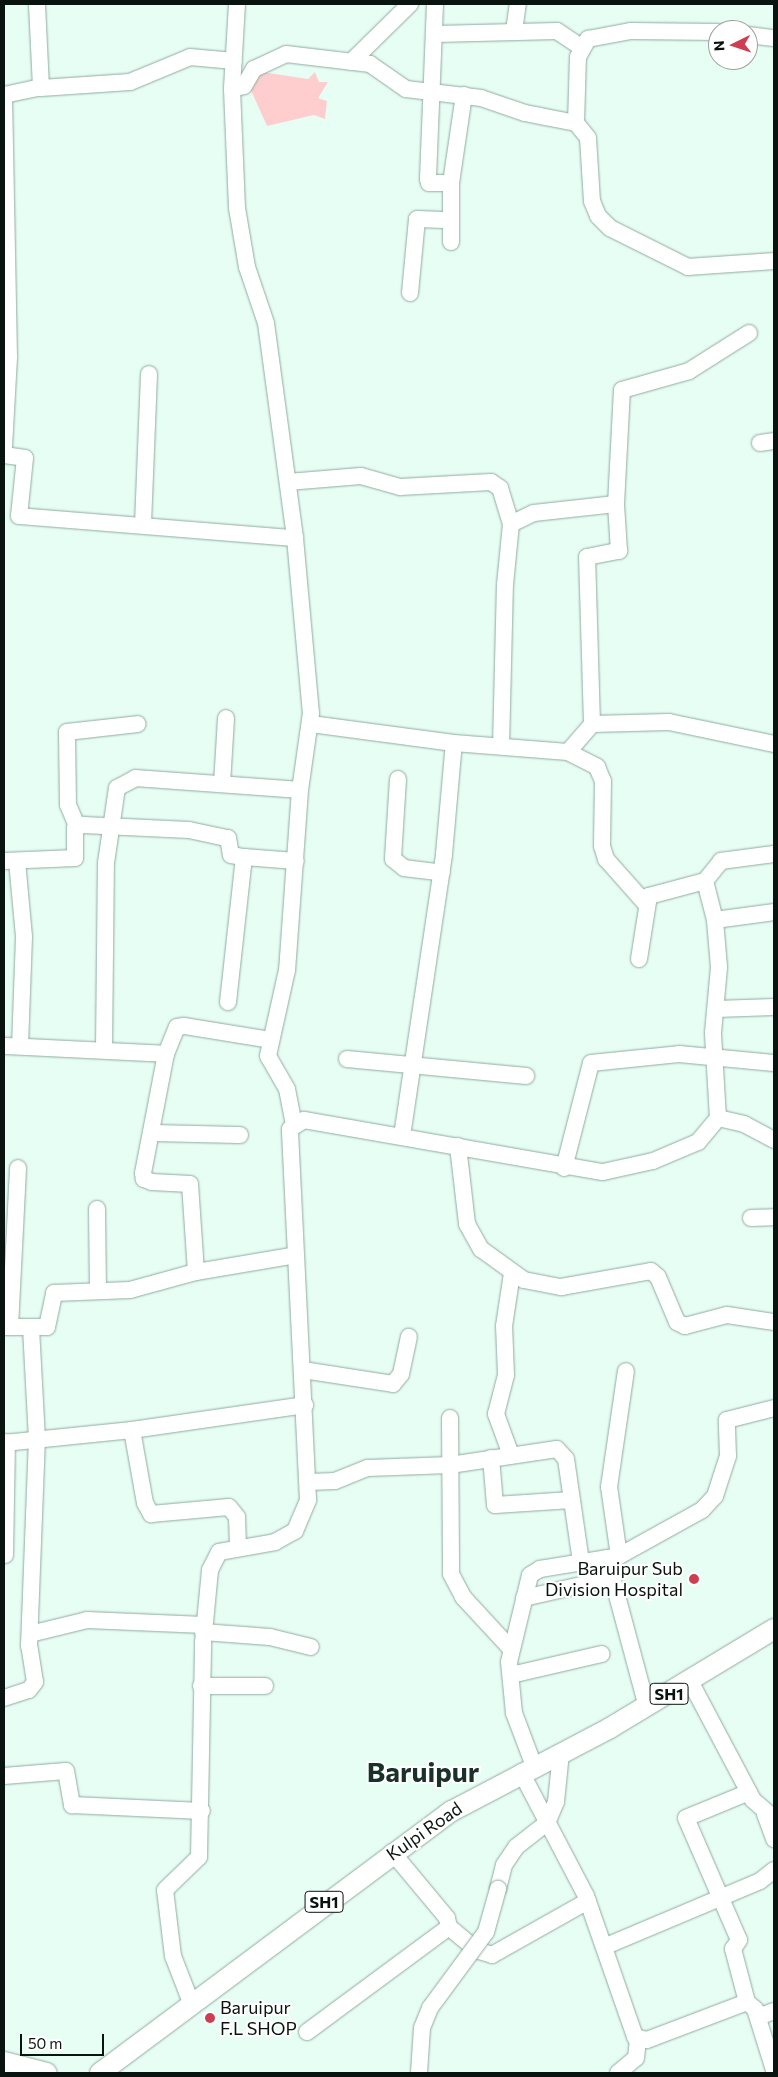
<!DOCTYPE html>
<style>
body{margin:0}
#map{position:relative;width:778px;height:2077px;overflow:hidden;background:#e7fef5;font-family:Commissioner,sans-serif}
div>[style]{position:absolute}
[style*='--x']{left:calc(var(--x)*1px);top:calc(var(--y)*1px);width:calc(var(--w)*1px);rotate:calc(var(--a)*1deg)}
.water>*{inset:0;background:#fececf}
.roads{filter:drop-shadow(0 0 1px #90aba0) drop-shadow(0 0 1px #90aba0)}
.minor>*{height:16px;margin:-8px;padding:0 8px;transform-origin:8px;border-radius:8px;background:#fff}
.major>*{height:20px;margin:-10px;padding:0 10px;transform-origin:10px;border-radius:10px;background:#fff}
.bridges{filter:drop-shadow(0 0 1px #90aba0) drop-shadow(0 0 1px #90aba0)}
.minor-bridge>*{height:16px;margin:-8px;padding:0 8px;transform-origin:8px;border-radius:8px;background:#fff}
.dots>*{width:14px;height:14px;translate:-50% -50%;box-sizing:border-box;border:2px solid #fff;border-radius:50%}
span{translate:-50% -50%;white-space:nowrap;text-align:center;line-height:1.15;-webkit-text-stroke:4px #fff;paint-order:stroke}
.shield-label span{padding:1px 4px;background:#fff;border:1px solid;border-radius:4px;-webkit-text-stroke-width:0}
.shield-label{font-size:16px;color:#09130f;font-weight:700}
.poi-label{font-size:18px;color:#09130f}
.right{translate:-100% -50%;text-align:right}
.left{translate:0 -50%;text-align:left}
.street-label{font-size:18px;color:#09130f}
.town-label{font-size:28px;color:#193129;font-weight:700}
.frame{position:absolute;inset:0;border:5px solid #09130f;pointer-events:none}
.north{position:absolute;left:708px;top:20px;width:50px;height:50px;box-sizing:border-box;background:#fff;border:1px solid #9da19f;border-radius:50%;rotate:266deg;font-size:14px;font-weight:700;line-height:20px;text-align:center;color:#09130f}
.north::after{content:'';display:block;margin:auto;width:18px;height:22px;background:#ce3e52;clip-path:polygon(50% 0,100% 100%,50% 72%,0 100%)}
.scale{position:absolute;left:20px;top:2034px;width:84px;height:22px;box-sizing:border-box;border:2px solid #09130f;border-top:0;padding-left:6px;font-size:15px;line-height:18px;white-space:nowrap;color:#09130f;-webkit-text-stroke:4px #fff;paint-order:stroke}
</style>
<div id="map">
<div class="water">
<i style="clip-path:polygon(255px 71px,308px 79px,315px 72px,319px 82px,328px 82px,318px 98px,327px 101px,325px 119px,314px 115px,267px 126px,250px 88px)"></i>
</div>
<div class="roads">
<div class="minor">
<i style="--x:237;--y:4;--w:85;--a:93.4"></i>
<i style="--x:232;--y:89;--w:119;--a:87.6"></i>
<i style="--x:237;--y:208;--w:60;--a:80.4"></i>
<i style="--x:247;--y:267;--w:59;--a:71.3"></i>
<i style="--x:266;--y:323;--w:217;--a:82.3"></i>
<i style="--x:295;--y:538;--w:176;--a:84.8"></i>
<i style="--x:311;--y:713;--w:78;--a:98.1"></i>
<i style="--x:300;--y:790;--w:180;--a:94.1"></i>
<i style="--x:287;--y:970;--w:88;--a:102.5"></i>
<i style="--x:268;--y:1056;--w:38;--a:60"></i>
<i style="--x:287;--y:1089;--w:36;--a:79"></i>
<i style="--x:435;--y:4;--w:175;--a:92.3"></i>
<i style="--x:428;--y:179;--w:4;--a:76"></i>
<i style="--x:429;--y:183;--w:22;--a:0"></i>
<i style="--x:514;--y:31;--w:27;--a:-82"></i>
<i style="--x:436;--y:34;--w:121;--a:-1.4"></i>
<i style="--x:557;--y:31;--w:29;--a:34"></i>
<i style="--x:748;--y:35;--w:26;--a:7"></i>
<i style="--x:351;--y:62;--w:83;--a:-44.5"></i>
<i style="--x:41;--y:88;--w:89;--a:-3.9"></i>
<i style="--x:130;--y:82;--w:65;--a:-22.6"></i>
<i style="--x:190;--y:57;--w:44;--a:5.2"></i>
<i style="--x:232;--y:89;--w:12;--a:-14"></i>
<i style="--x:244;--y:86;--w:20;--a:-60"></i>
<i style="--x:254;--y:69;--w:35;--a:-25"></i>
<i style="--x:286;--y:54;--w:85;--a:6.8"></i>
<i style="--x:370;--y:64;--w:44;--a:34.8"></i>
<i style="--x:406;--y:89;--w:76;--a:6.8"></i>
<i style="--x:481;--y:98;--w:46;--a:18.8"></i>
<i style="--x:525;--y:113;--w:52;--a:11.1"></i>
<i style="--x:576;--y:123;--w:19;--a:51"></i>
<i style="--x:588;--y:138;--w:63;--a:86.4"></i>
<i style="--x:592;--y:201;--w:16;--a:68"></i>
<i style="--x:598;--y:216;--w:17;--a:45"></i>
<i style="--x:610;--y:228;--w:87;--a:26.6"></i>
<i style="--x:688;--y:267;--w:86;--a:-4"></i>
<i style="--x:576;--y:123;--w:66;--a:-88.3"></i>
<i style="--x:578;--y:57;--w:21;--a:-61"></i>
<i style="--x:588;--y:39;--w:44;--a:-10.5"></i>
<i style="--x:631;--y:31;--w:87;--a:0.7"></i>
<i style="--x:451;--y:242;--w:59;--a:-90"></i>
<i style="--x:451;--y:183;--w:89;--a:-81.6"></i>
<i style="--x:410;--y:293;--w:74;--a:-84.6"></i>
<i style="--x:417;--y:219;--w:34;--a:2"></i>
<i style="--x:760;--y:443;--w:14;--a:-8"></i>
<i style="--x:4;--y:447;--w:90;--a:-86.8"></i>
<i style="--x:9;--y:357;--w:262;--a:-91.1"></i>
<i style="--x:4;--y:95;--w:38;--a:-12"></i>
<i style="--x:41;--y:87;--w:83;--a:-92.8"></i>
<i style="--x:4;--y:455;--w:21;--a:8"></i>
<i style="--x:25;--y:458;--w:58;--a:95.9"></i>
<i style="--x:19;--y:516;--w:277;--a:4.6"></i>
<i style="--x:288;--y:482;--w:73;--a:-4.7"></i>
<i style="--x:361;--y:476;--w:41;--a:15.8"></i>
<i style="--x:400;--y:487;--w:91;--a:-3.1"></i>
<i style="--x:491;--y:482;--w:11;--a:34"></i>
<i style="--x:500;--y:488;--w:38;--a:73"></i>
<i style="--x:143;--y:524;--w:150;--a:-87.7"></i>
<i style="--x:311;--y:724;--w:144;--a:7.6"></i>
<i style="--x:454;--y:743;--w:114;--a:4.5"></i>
<i style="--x:568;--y:752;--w:33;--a:27"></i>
<i style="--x:597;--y:767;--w:15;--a:67"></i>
<i style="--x:603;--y:781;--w:65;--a:90.9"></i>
<i style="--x:602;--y:846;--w:14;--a:73"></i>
<i style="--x:606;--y:859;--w:60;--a:48.4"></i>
<i style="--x:592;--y:724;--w:167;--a:-91.7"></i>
<i style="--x:587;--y:557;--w:33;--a:-11"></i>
<i style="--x:619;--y:551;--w:47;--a:-93.7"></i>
<i style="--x:501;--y:746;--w:161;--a:-88.6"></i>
<i style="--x:505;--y:585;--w:61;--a:-84.4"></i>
<i style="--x:511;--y:524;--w:25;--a:-26"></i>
<i style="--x:534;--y:513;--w:82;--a:-6.3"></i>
<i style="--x:616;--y:504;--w:114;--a:-87"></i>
<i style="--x:622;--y:390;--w:70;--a:-15.8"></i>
<i style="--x:689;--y:371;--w:71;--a:-32.3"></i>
<i style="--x:568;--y:752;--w:37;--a:-49"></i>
<i style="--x:592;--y:724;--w:77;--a:-1.5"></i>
<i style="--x:669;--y:722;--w:107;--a:11.8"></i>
<i style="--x:398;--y:779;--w:80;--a:93.6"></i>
<i style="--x:393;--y:859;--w:14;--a:39"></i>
<i style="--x:404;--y:868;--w:38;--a:7"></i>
<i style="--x:222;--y:784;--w:66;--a:-86.5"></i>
<i style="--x:77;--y:826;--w:23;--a:-113"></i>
<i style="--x:68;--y:805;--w:73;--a:-90.8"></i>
<i style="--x:67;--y:732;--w:71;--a:-6.4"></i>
<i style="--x:244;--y:857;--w:52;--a:4.4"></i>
<i style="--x:4;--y:861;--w:71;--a:-2.4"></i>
<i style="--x:75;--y:858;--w:30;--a:-90"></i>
<i style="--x:75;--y:828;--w:9;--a:-21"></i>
<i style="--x:83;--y:825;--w:106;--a:2.7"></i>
<i style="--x:189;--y:830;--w:40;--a:12"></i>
<i style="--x:228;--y:838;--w:17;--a:80"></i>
<i style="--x:231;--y:855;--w:13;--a:9"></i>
<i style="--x:244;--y:857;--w:146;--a:96.3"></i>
<i style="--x:17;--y:861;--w:76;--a:84.7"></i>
<i style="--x:24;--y:937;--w:109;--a:92.1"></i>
<i style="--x:715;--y:920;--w:60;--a:-7.7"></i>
<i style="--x:639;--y:959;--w:64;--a:-81"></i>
<i style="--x:649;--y:896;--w:58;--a:-15"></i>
<i style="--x:716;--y:1009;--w:58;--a:-2"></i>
<i style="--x:4;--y:1046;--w:162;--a:2.8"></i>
<i style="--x:104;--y:1048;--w:185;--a:-89.4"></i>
<i style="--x:106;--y:863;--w:76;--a:-81.7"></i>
<i style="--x:117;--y:788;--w:21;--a:-28"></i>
<i style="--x:136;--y:778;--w:164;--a:4.2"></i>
<i style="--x:347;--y:1059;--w:180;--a:5.4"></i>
<i style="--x:718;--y:1118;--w:85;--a:-93.4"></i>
<i style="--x:713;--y:1033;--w:66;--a:-84.8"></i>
<i style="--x:719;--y:967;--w:47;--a:-94.9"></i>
<i style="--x:715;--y:920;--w:40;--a:-104.4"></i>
<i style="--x:705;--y:881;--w:26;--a:-51"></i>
<i style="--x:721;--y:861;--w:53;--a:-7.5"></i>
<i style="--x:151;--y:1133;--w:89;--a:1.3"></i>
<i style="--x:402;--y:1136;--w:285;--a:-81.5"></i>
<i style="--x:444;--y:854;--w:111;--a:-84.9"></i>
<i style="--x:458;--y:1146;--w:79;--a:83.4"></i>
<i style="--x:467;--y:1224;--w:29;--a:61"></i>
<i style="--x:481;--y:1249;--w:53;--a:35.8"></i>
<i style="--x:524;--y:1280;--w:38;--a:11"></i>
<i style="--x:561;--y:1287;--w:91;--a:-10.1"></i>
<i style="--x:651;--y:1271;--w:9;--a:41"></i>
<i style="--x:658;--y:1277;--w:49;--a:67.1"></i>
<i style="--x:677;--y:1322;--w:9;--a:27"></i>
<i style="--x:685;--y:1326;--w:43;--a:-14.7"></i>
<i style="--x:727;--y:1315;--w:48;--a:8.5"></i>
<i style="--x:564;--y:1168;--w:108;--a:-75.6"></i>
<i style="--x:591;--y:1063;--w:88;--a:-5.8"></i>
<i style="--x:679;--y:1054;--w:95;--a:5.4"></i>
<i style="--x:97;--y:1209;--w:82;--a:89.3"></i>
<i style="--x:751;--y:1218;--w:23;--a:-2"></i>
<i style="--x:196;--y:1272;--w:101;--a:-9.6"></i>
<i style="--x:4;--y:1327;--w:43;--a:0"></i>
<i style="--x:47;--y:1327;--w:35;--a:-78"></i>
<i style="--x:54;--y:1293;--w:76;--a:-2.3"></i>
<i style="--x:130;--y:1290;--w:68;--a:-15.3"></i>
<i style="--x:196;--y:1272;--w:88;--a:-93.9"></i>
<i style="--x:190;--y:1184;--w:38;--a:-177"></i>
<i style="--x:152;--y:1182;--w:9;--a:-159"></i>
<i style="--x:144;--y:1179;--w:6;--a:-99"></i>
<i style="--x:143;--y:1173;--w:121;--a:-79.1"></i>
<i style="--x:166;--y:1054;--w:29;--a:-68"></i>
<i style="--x:177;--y:1027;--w:7;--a:-8"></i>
<i style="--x:184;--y:1026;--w:87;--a:9.2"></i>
<i style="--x:10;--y:1327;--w:159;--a:-87.1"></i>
<i style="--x:303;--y:1370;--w:91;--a:8.8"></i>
<i style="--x:393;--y:1384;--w:13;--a:-51"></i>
<i style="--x:401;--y:1374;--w:38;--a:-78"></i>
<i style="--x:450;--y:1418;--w:156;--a:89.6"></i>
<i style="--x:451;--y:1574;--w:26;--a:62"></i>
<i style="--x:463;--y:1597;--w:71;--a:47.3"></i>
<i style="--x:132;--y:1430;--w:175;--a:-8.2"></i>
<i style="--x:4;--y:1443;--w:129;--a:-5.8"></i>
<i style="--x:132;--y:1430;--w:74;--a:79.9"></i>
<i style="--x:145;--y:1503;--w:13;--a:61"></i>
<i style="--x:151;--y:1514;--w:78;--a:-5.1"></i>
<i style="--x:229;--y:1507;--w:13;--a:51"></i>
<i style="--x:237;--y:1517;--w:29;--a:88"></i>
<i style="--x:511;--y:1455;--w:44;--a:-110.1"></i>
<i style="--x:496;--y:1414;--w:40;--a:-75.6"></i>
<i style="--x:506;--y:1375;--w:49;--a:-92.3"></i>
<i style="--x:504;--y:1326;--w:54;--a:-81.4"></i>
<i style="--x:491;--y:1458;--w:47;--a:85.1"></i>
<i style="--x:495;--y:1505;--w:77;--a:-3.7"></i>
<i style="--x:309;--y:1482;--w:26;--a:-2"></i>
<i style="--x:335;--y:1481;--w:35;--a:-22"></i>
<i style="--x:368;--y:1468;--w:82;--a:-2.1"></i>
<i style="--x:450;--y:1465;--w:108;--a:-8.5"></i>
<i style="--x:557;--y:1449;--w:13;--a:48"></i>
<i style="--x:566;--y:1459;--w:104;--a:81.7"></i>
<i style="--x:5;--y:1555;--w:113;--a:-89"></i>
<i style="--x:619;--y:1556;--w:70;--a:-98.2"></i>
<i style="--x:609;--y:1487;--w:117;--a:-81.7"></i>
<i style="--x:607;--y:1558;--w:154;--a:75"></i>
<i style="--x:524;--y:1598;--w:90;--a:-12.8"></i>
<i style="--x:203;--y:1632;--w:67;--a:4.3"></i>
<i style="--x:270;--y:1637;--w:42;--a:13.7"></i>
<i style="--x:30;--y:1634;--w:59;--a:-13.8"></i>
<i style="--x:87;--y:1620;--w:117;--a:2.4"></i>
<i style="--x:511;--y:1675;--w:93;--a:-13"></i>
<i style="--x:690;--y:1681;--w:135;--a:62.1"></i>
<i style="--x:753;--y:1800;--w:28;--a:41"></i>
<i style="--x:201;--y:1686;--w:64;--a:0"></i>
<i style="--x:4;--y:1698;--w:26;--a:-18"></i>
<i style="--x:29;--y:1690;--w:10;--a:-53"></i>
<i style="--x:35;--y:1682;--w:36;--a:-99"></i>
<i style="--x:29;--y:1646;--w:207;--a:-87.8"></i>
<i style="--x:37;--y:1439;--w:111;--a:-93.1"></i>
<i style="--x:534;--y:1766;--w:57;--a:-110.7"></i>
<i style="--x:514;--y:1713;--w:51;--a:-95.6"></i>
<i style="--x:509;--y:1662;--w:89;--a:-76.4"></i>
<i style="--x:530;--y:1575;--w:12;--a:-31"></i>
<i style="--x:540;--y:1569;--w:80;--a:-9.3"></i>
<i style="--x:619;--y:1556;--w:95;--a:-29"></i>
<i style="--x:702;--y:1510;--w:19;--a:-47"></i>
<i style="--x:715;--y:1496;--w:42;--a:-72"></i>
<i style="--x:728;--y:1456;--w:36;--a:-92"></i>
<i style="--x:727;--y:1420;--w:49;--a:-14.3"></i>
<i style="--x:521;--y:1772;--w:140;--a:62.3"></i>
<i style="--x:586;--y:1896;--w:149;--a:70.8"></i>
<i style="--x:635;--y:2037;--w:12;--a:14"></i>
<i style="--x:647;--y:2040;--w:107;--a:-20.8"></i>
<i style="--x:747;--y:2002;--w:11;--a:41"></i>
<i style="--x:755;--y:2009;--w:64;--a:72.7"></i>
<i style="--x:4;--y:1776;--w:62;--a:-4.6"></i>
<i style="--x:66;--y:1771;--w:35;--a:80"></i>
<i style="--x:72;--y:1805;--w:130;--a:2.6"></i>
<i style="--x:765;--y:1814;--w:27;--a:70"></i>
<i style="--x:498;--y:1889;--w:25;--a:-76"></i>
<i style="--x:504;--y:1865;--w:22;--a:-56"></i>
<i style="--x:516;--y:1847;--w:39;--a:-38"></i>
<i style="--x:547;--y:1823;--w:23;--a:-67"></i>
<i style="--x:556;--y:1802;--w:49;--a:-84.2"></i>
<i style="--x:449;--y:1927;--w:35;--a:40"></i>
<i style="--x:476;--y:1950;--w:17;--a:17"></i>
<i style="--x:492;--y:1955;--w:110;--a:-29.4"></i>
<i style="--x:606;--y:1946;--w:167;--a:-22.9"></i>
<i style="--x:760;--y:1881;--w:18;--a:-38"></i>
<i style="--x:747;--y:2002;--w:55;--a:-104.8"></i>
<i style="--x:733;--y:1949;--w:11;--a:-56"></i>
<i style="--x:739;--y:1940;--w:133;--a:-113.5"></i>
<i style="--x:686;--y:1818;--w:68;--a:-22.4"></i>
<i style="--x:192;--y:2005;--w:53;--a:-111.2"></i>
<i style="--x:173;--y:1956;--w:66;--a:-96.9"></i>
<i style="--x:165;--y:1890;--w:47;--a:-44.1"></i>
<i style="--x:199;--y:1857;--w:214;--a:-88.9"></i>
<i style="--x:203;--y:1643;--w:73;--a:-84.5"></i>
<i style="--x:210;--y:1570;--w:20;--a:-63"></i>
<i style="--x:219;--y:1552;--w:57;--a:-10.1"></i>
<i style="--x:275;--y:1542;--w:23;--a:-29"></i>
<i style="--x:295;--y:1531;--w:34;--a:-67"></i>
<i style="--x:308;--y:1500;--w:371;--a:-92.8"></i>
<i style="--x:290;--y:1129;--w:17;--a:-33"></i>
<i style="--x:304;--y:1120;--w:303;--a:9.9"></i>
<i style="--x:603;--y:1172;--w:51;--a:-12.4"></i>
<i style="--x:653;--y:1161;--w:49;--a:-22.9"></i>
<i style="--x:698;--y:1142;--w:31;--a:-50"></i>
<i style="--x:718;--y:1118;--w:27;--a:13"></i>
<i style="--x:744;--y:1124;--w:34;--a:28"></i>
<i style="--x:758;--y:2017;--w:17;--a:-21"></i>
<i style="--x:307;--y:2032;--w:177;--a:-36.5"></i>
<i style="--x:449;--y:1927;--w:9;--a:-103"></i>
<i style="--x:447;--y:1918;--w:86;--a:-129.8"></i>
<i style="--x:618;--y:2073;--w:23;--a:-40"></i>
<i style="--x:636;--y:2058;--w:19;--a:-84"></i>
</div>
<div class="major">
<i style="--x:4;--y:2062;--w:44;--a:14.3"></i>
<i style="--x:100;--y:2073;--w:439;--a:-36.7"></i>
<i style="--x:452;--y:1811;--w:178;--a:-27.7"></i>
<i style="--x:610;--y:1728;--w:192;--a:-31.1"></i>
</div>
</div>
<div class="bridges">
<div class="minor-bridge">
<i style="--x:419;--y:2073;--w:45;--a:-86.2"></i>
<i style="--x:422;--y:2028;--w:22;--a:-68"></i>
<i style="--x:430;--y:2008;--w:94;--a:-53.6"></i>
<i style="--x:486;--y:1932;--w:45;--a:-74.4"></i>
</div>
</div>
<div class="dots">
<i style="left:694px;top:1579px;background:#ce3e52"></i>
<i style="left:210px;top:2018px;background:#ce3e52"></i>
</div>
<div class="shield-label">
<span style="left:669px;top:1694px">SH1</span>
<span style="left:324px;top:1902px">SH1</span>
</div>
<div class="poi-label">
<span class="right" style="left:683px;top:1579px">Baruipur Sub<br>Division Hospital</span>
<span class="left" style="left:220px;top:2018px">Baruipur<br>F.L SHOP</span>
</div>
<div class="street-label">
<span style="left:424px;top:1831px;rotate:-35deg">Kulpi Road</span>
</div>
<div class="town-label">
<span style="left:423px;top:1771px">Baruipur</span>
</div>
<div class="frame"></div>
<div class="north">N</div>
<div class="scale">50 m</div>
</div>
